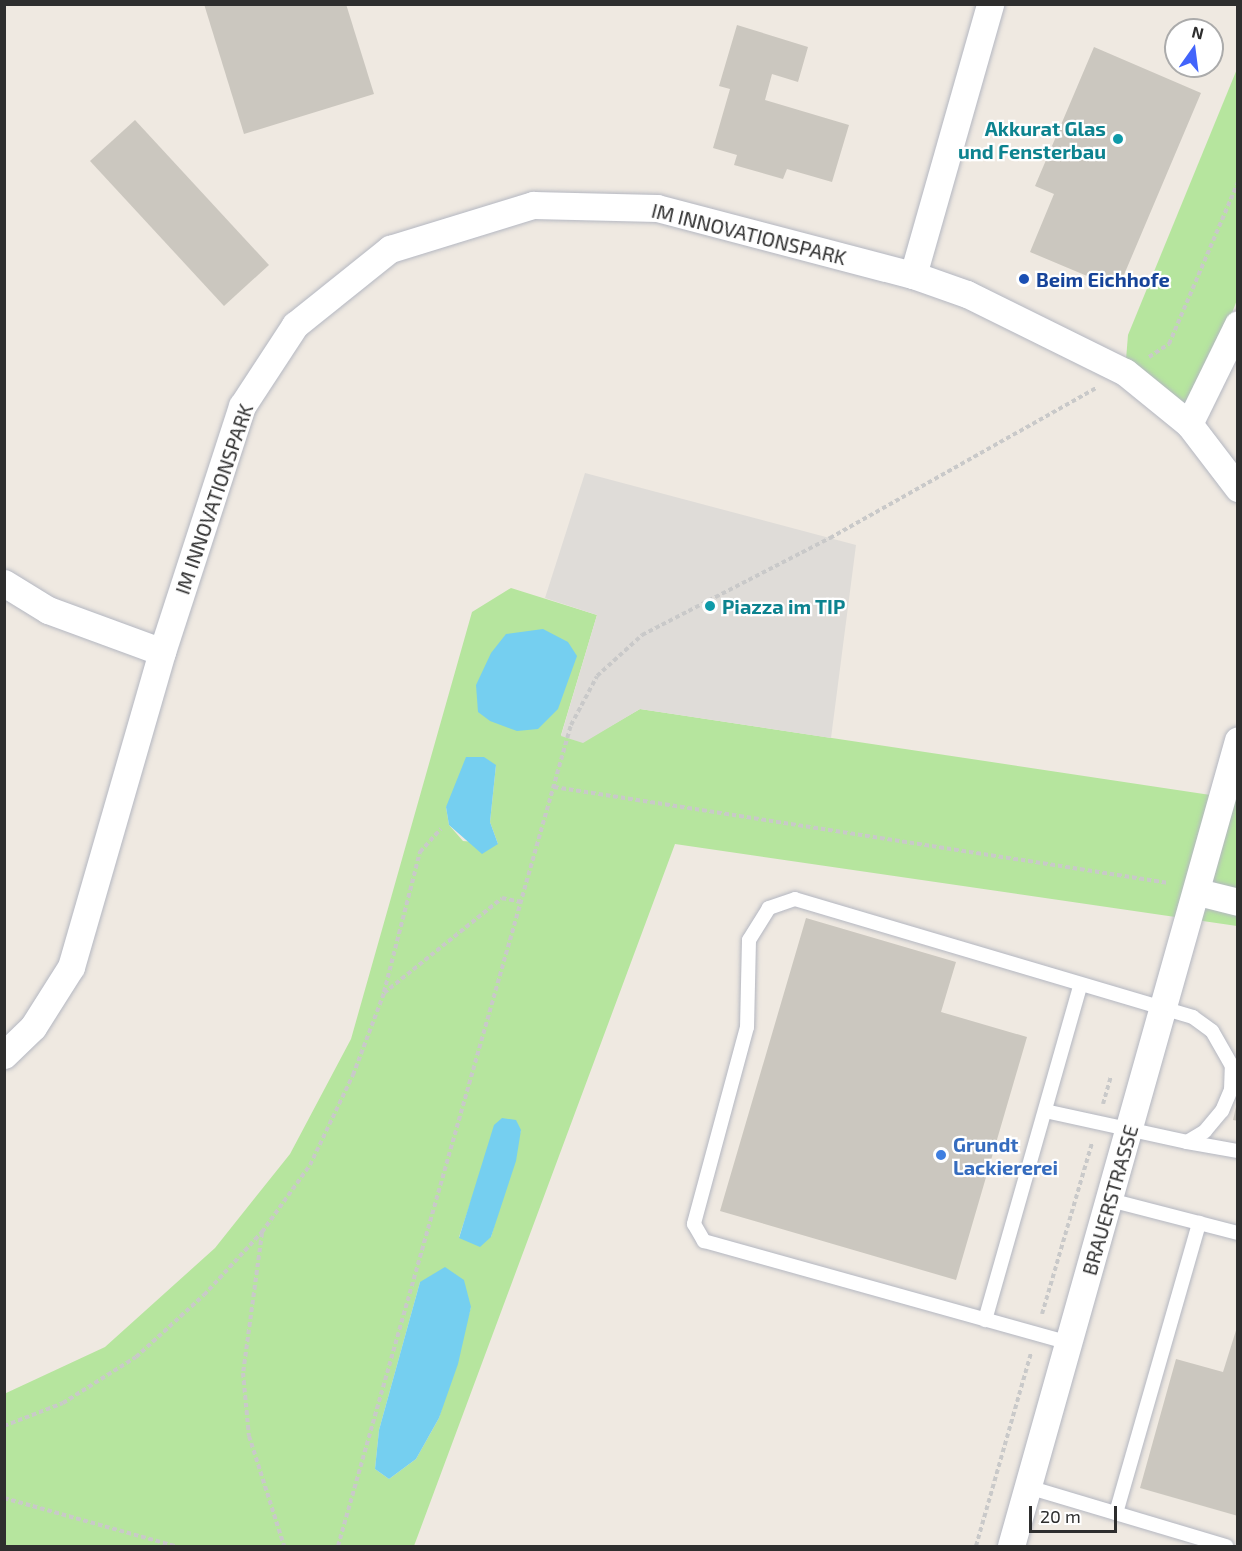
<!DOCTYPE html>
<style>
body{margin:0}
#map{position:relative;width:1242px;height:1551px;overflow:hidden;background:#efe9e1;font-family:"Exo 2",sans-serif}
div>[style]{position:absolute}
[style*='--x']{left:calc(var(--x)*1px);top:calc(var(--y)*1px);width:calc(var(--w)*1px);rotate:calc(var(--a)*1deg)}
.green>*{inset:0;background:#b6e59e}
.plaza>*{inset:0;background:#dfdcd8}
.water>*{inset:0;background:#75cff0}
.building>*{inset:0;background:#cbc7bf}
.path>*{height:4px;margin-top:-2px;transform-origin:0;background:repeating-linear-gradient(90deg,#c9c9c9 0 4.5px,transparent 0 7.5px)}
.roads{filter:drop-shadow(0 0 2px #b4b7c1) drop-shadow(0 0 2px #b4b7c1)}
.lane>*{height:14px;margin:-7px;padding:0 7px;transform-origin:7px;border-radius:7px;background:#fff}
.street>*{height:27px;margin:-13.5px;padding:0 13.5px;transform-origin:13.5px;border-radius:13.5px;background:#fff}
.dots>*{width:16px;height:16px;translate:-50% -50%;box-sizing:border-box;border:3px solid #fff;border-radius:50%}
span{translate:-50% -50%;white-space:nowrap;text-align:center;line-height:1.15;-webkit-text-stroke:4.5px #fff;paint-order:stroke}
.culture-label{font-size:20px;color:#0d838f;font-weight:700}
.right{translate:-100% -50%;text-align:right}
.left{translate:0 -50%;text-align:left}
.street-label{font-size:20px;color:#2e2e2e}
.transit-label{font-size:20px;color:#164399;font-weight:700}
.shop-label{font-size:20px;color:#366cbe;font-weight:700}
.frame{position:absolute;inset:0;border:6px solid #2e2e2e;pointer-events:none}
.north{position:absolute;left:1164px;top:18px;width:60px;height:60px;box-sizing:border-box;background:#fff;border:2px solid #ababab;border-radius:50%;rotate:14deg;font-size:16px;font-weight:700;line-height:24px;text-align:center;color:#2e2e2e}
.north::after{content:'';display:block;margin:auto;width:21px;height:27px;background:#4264fb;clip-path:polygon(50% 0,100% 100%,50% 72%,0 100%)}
.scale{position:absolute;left:1029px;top:1506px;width:88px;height:27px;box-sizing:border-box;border:3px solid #2e2e2e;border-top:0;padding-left:8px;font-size:18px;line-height:21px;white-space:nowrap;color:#2e2e2e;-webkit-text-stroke:4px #fff;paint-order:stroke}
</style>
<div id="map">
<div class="green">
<i style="clip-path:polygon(1237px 69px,1237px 300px,1189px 424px,1125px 372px,1128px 335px)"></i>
<i style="clip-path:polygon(evenodd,511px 588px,597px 615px,561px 735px,583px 742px,640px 709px,1237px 799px,1237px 926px,675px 844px,414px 1546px,5px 1546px,4px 1394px,105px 1347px,215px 1248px,290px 1154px,351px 1039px,472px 612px,511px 588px,496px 765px,490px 822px,498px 844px,463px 841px,449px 825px,446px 807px,496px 765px,511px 588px,521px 1130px,491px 1237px,459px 1237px,484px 1162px,521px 1130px,511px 588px,420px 1282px,471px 1307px,439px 1418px,416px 1459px,389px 1479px,375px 1469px,379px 1430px,420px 1282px)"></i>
</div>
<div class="plaza">
<i style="clip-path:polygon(585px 473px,856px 545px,831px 738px,640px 709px,583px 743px,561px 736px,597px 615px,545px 598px)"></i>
</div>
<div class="water">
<i style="clip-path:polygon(543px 629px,568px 642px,577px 656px,558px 709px,538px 729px,517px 731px,490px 721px,478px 712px,476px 685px,491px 653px,506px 634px)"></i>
<i style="clip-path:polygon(466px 757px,484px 757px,496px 765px,490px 822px,498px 844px,482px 854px,449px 825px,446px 807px)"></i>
<i style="clip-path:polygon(502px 1118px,516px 1120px,521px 1130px,516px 1161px,491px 1237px,480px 1247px,459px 1238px,494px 1125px)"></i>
<i style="clip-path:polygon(445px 1267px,464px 1280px,471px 1307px,458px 1364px,439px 1418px,416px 1459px,389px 1479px,375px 1469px,379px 1430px,420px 1282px)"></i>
</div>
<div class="building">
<i style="clip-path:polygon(204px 4px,346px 4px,374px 94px,244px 134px)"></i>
<i style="clip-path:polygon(737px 25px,808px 47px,798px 82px,772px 74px,765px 100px,849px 125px,832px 182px,787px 169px,783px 179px,734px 165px,737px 155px,713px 148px,730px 89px,719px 86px)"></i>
<i style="clip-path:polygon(1094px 47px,1201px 93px,1118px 289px,1030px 252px,1054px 194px,1035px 186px)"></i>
<i style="clip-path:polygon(135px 120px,269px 265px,224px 306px,90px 161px)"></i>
<i style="clip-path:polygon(806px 918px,956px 962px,941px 1012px,1027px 1037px,956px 1280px,720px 1211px)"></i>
<i style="clip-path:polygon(1238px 1098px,1238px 1121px,1233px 1120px)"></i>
<i style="clip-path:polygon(1238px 1324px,1238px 1516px,1140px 1488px,1176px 1359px,1223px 1372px)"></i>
</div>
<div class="path">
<i style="--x:1149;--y:357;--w:24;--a:-33"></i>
<i style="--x:1169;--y:344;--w:176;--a:-66.9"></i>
<i style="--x:554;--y:787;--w:622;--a:8.87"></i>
<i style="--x:384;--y:992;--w:145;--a:-75.6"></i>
<i style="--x:420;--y:852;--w:31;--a:-48"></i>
<i style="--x:1103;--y:1104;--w:29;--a:-74"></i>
<i style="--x:262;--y:1233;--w:141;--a:97.7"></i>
<i style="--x:243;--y:1373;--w:63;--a:84.6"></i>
<i style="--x:249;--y:1436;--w:115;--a:72.3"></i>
<i style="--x:1042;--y:1314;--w:178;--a:-73.7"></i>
<i style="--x:4;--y:1426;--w:63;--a:-21.3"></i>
<i style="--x:63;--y:1403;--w:86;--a:-32.2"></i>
<i style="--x:136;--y:1357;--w:92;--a:-42.4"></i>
<i style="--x:204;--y:1295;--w:86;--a:-47.4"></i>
<i style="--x:262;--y:1232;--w:82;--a:-54.4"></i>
<i style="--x:310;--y:1165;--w:100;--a:-64.5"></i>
<i style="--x:353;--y:1075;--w:88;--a:-69.3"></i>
<i style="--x:384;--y:993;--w:151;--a:-38.8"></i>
<i style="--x:502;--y:898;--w:19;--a:12"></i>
<i style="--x:4;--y:1498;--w:178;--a:15.7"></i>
<i style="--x:338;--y:1546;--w:853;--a:-74.16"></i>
<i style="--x:571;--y:725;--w:55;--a:-62"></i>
<i style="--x:597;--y:676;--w:61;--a:-42.3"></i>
<i style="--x:642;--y:635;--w:212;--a:-27.3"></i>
<i style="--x:830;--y:538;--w:305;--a:-29.4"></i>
<i style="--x:976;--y:1546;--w:201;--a:-74.1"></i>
</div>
<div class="roads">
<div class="lane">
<i style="--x:1045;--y:1111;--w:145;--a:12.3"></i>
<i style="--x:1187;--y:1142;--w:21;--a:-31"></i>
<i style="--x:1205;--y:1131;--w:26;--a:-50"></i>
<i style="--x:1222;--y:1111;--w:23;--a:-67"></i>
<i style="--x:1231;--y:1090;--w:24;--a:-88"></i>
<i style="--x:1232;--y:1066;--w:40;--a:-119.7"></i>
<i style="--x:1212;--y:1031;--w:24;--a:-144"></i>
<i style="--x:1193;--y:1017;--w:415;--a:-163.5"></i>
<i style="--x:795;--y:899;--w:28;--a:161"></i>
<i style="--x:769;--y:908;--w:38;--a:122"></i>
<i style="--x:749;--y:940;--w:87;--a:91.3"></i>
<i style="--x:747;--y:1027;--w:204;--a:105.1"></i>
<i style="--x:694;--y:1224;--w:20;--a:60"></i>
<i style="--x:704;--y:1241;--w:379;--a:15.6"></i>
<i style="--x:1187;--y:1142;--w:52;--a:10"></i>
<i style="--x:1110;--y:1200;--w:132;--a:14.5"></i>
<i style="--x:985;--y:1320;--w:349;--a:-74.1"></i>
<i style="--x:1028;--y:1487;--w:207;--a:16.6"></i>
<i style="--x:1116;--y:1513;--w:302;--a:-74"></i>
</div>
<div class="street">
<i style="--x:913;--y:275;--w:282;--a:-74.1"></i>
<i style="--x:1189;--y:424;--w:111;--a:-63.9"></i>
<i style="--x:4;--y:583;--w:52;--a:31.5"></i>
<i style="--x:48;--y:610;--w:121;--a:20.2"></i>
<i style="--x:1198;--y:892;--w:41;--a:14"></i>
<i style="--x:4;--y:1055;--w:40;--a:-44"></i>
<i style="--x:33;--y:1027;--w:71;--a:-57.7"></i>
<i style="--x:71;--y:967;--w:328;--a:-73.9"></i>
<i style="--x:162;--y:652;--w:259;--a:-72"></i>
<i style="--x:242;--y:406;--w:97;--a:-56.8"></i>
<i style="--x:295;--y:325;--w:122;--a:-38.7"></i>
<i style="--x:390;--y:249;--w:150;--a:-17.1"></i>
<i style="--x:533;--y:205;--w:124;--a:1.4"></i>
<i style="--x:657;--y:208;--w:265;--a:14.7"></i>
<i style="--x:913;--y:275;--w:57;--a:19.4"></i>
<i style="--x:967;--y:294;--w:176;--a:26.3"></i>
<i style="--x:1125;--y:372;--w:82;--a:39.1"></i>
<i style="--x:1189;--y:424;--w:81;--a:52.6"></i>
<i style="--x:1011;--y:1546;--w:837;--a:-74.27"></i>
</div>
</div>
<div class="dots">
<i style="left:1118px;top:139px;background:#0f9aa8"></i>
<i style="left:1024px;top:279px;background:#1a4fb4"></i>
<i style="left:710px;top:606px;background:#0f9aa8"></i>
<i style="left:941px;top:1155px;background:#3f7fe0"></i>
</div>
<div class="culture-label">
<span class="right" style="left:1106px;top:140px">Akkurat Glas<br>und Fensterbau</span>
<span class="left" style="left:722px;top:606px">Piazza im TIP</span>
</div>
<div class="street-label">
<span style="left:749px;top:234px;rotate:14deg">IM INNOVATIONSPARK</span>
<span style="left:214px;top:499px;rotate:-71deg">IM INNOVATIONSPARK</span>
<span style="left:1110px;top:1200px;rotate:-74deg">BRAUERSTRASSE</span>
</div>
<div class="transit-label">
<span class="left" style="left:1036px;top:279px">Beim Eichhofe</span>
</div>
<div class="shop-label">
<span class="left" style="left:953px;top:1156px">Grundt<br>Lackiererei</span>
</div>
<div class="frame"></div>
<div class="north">N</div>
<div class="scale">20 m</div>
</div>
